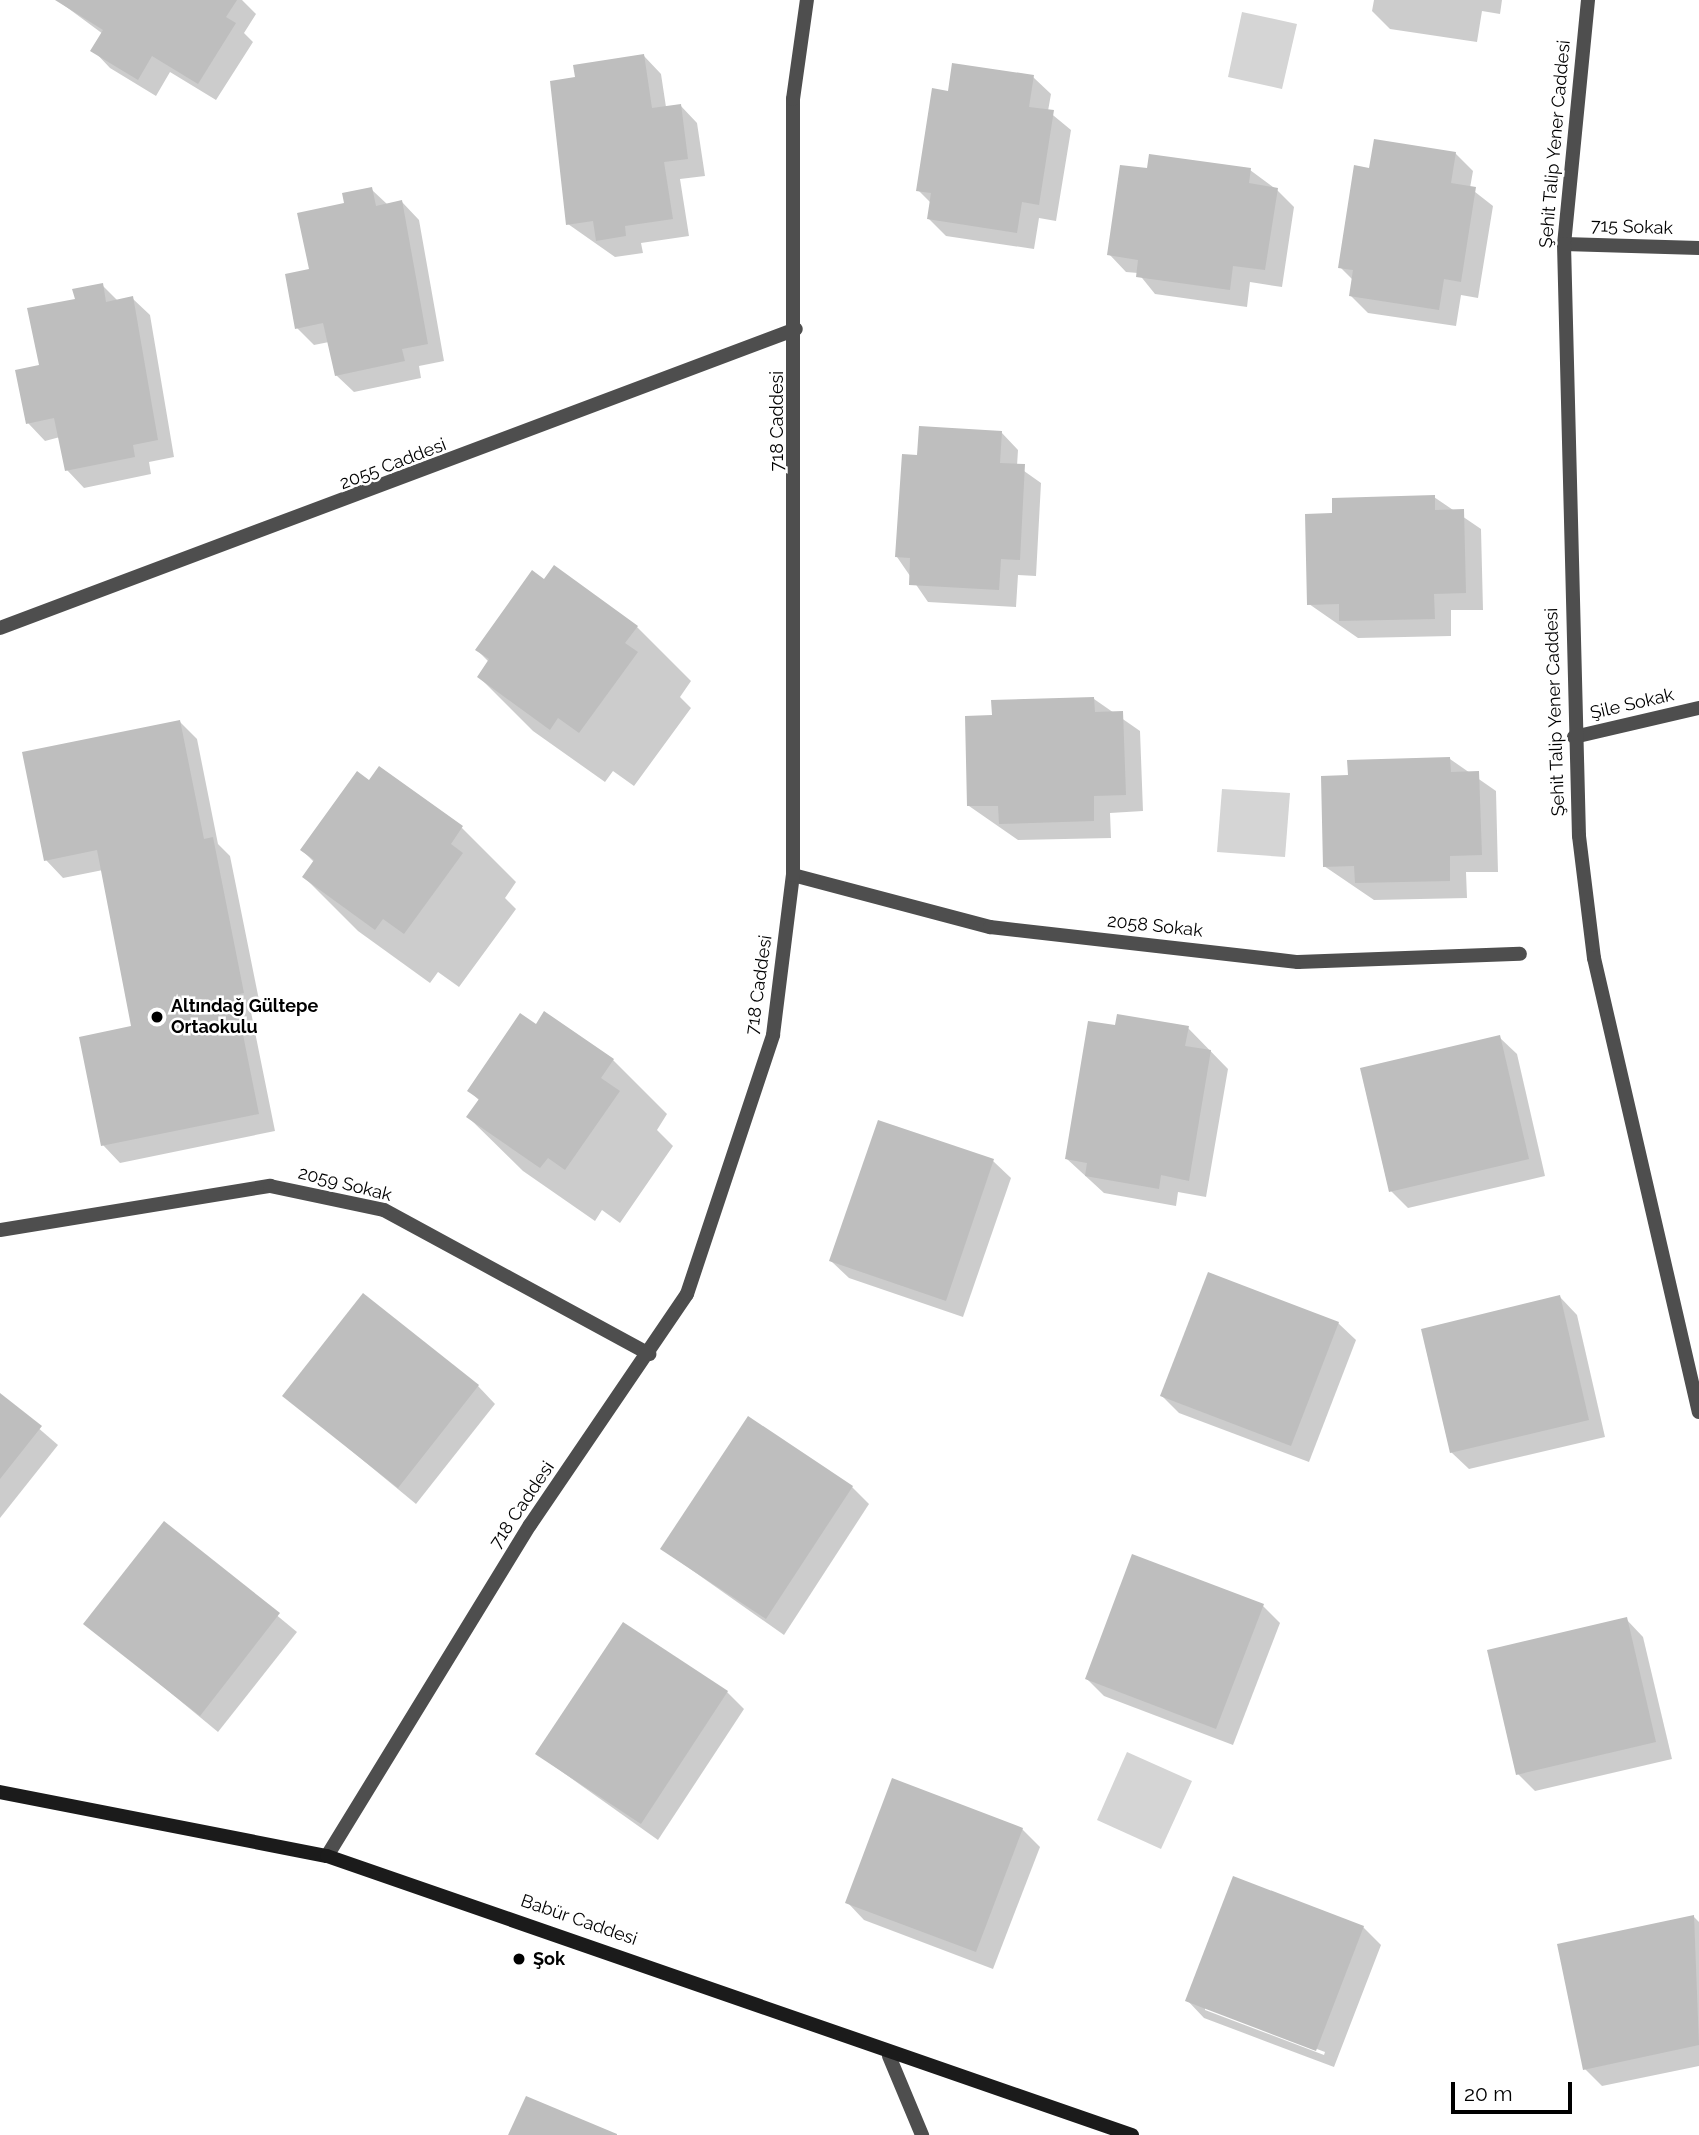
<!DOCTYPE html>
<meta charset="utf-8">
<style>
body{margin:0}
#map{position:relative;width:1699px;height:2135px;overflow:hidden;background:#fff;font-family:Raleway,sans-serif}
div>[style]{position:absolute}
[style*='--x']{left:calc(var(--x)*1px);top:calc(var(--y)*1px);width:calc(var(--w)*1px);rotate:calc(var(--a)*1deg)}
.green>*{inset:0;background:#d5d5d5}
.shadow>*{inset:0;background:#0003}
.building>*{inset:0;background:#bebebe}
.minor>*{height:14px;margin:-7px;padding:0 7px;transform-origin:7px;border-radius:7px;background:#4e4e4e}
.tertiary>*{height:14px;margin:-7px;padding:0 7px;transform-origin:7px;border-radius:7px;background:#4e4e4e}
.secondary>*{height:14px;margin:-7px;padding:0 7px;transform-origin:7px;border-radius:7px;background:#1b1b1b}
.dots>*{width:19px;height:19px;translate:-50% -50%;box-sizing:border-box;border:4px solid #fff;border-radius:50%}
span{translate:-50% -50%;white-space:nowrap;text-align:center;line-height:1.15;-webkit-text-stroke:5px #fff;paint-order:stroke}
.street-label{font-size:18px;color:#000}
.poi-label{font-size:18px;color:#000;font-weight:700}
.left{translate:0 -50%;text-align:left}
.scale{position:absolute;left:1451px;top:2082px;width:121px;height:32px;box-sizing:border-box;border:4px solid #000;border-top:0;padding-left:9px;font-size:21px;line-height:24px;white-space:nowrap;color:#000;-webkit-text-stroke:5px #fff;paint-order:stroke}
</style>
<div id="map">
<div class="green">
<i style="clip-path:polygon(1242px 12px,1297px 24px,1282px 89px,1228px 77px)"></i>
<i style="clip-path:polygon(1222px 789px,1290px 793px,1285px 857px,1217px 852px)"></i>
<i style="clip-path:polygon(1127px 1752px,1192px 1781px,1161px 1849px,1097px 1820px)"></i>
</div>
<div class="shadow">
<i style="clip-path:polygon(57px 0,242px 0,256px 14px,244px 33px,253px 42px,216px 100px,170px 72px,156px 96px,110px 68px,93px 50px,103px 34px)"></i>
<i style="clip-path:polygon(1374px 0,1502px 0,1500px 14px,1482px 11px,1477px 42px,1390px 29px,1372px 11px)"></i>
<i style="clip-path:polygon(644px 56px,661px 74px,666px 107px,680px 105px,697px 123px,705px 176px,680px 179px,689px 236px,641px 243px,643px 253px,615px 257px,568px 224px,577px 79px)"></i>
<i style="clip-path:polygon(1033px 77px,1051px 94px,1048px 111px,1071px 130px,1056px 221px,1039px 218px,1034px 249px,946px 236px,929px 219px,931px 203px,918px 190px,949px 93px)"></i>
<i style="clip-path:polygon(1455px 153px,1473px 171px,1470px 188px,1493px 206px,1478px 298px,1461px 295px,1456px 326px,1368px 313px,1351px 296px,1353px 280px,1340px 267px,1371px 170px)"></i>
<i style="clip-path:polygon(1148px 170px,1250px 170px,1277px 190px,1294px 207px,1282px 287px,1250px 282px,1247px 307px,1155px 294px,1138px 273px,1126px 272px,1109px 254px)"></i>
<i style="clip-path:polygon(371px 189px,388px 205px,402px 202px,419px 220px,444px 361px,419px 366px,421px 378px,354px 392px,336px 375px,329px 342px,314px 345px,297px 328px,311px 271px,346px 205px)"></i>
<i style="clip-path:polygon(102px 285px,118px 301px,132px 298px,150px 315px,174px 457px,149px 462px,151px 474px,84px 488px,67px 470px,60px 437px,45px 441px,28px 423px,41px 367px,77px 300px)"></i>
<i style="clip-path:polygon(1001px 432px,1018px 450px,1017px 466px,1041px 483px,1036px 576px,1018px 575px,1016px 607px,928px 602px,897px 557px,918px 457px)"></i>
<i style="clip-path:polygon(1434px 497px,1481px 529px,1483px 610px,1451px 610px,1451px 636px,1358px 638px,1309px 604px)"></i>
<i style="clip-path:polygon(544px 581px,637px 627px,691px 681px,680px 697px,691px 708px,634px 786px,613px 771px,605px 782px,533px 731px,479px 677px,489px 662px,477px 650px)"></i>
<i style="clip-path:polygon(1094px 699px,1140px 731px,1143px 811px,1110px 813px,1111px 838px,1018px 840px,969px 806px,993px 717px)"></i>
<i style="clip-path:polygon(180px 722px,197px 739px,218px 844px,230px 856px,261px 1010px,251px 1012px,275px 1131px,120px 1163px,103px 1145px,134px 1028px,103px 870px,63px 878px,46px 860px)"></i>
<i style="clip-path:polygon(1450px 759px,1496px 791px,1498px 872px,1466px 872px,1467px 898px,1374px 900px,1324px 866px,1349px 776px)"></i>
<i style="clip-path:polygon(462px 828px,516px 882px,505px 898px,516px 909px,459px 987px,438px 972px,430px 983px,358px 931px,304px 877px,315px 863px,302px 850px)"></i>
<i style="clip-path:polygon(537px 1026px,613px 1060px,667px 1114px,657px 1130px,673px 1146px,620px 1223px,602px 1210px,595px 1221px,523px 1171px,468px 1117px,480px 1101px,469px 1091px)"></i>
<i style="clip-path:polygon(1117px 1027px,1188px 1028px,1228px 1069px,1206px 1197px,1178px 1192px,1176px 1206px,1104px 1193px,1067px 1159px)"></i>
<i style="clip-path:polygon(1499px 1037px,1517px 1054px,1545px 1176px,1408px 1208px,1391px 1191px)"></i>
<i style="clip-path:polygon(993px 1161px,1011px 1178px,963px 1317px,849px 1278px,831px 1261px)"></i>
<i style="clip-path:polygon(1560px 1297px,1577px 1315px,1605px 1437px,1469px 1469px,1451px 1452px)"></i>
<i style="clip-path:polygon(1338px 1323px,1356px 1340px,1309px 1462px,1179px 1413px,1162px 1396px)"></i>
<i style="clip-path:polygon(478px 1386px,495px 1404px,416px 1504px,284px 1395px)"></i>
<i style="clip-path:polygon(0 1395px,58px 1445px,0 1518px)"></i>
<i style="clip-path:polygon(852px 1487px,869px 1504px,784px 1635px,662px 1549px)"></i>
<i style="clip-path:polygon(165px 1523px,297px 1632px,218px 1732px,86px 1623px)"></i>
<i style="clip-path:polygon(1263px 1606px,1280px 1623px,1233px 1745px,1104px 1696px,1087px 1679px)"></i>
<i style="clip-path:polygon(1626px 1619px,1643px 1637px,1672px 1759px,1535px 1791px,1518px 1774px)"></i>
<i style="clip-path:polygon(727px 1692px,744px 1709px,658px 1840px,537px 1754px)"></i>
<i style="clip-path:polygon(893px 1781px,1022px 1829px,1040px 1847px,993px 1969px,864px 1920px,847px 1902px)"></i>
<i style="clip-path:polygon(1694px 1917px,1699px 1922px,1699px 2066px,1602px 2086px,1585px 2069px)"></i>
<i style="clip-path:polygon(evenodd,1363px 1927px,1381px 1945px,1334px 2067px,1204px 2018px,1187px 2000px,1363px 1927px,1205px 2007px,1325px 2052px,1324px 2055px,1205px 2010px,1205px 2007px)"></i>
</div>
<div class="building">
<i style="clip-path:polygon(55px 0,237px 0,226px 17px,236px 23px,198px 84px,152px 56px,138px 80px,90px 51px,103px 30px)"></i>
<i style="clip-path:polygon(644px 54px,652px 108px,681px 104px,688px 159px,664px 162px,673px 219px,625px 226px,626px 236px,596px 241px,593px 221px,566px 225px,550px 81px,575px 77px,573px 65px)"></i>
<i style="clip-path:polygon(952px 63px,1034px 75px,1029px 107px,1054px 110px,1039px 205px,1022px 202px,1017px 233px,927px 219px,931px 193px,916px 191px,932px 88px,948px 91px)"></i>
<i style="clip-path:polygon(1374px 139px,1456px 152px,1451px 183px,1476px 187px,1461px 282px,1444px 279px,1439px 310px,1349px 296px,1353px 270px,1338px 268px,1354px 165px,1369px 168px)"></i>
<i style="clip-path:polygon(1149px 154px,1251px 168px,1249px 183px,1278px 188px,1265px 270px,1233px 266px,1230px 290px,1136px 277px,1138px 260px,1107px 255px,1120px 165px,1147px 168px)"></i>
<i style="clip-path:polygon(372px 187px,376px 206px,402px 200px,428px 344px,402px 349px,405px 361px,335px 376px,323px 323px,295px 329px,285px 274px,309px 269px,297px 213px,344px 203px,342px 193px)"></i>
<i style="clip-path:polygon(103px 283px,106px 302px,133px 296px,158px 440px,133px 445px,135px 457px,65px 471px,54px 418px,26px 424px,15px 370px,39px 365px,27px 308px,75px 299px,72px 289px)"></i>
<i style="clip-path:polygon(919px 426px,1002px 431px,1000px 463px,1025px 464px,1020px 560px,1001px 559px,999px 590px,909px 585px,910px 558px,895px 557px,902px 454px,917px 455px)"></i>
<i style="clip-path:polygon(1435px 495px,1435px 510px,1464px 509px,1466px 593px,1434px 594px,1435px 619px,1339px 621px,1339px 604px,1307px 605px,1305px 514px,1332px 513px,1332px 498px)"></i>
<i style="clip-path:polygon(554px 565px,638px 626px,625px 643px,638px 652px,579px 733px,558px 718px,550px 730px,477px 677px,489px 659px,475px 650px,532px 570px,544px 579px)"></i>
<i style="clip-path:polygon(1094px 697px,1095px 712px,1123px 711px,1126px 795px,1094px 796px,1094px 821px,999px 824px,998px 806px,967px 806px,965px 716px,992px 715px,991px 700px)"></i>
<i style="clip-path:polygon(180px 720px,204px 839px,213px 837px,244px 993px,235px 995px,259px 1114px,101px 1146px,79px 1037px,131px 1026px,97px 850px,44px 861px,22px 752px)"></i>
<i style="clip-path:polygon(1450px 757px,1451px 772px,1479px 771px,1482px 855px,1450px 856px,1450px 881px,1355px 883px,1354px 866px,1323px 867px,1321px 776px,1348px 775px,1347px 760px)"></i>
<i style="clip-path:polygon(379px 766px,463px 826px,451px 844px,463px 853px,404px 934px,383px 919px,375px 930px,302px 877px,314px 860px,300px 850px,357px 771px,369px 780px)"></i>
<i style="clip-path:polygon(544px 1011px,614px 1059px,601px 1078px,620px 1091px,565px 1170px,548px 1158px,540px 1168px,466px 1117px,479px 1099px,467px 1091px,520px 1013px,536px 1024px)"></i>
<i style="clip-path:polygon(1117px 1014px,1189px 1026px,1185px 1046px,1211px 1050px,1189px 1181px,1161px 1175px,1159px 1189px,1085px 1176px,1087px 1163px,1065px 1159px,1088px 1021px,1115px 1025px)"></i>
<i style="clip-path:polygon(1500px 1035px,1529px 1159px,1389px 1192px,1360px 1068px)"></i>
<i style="clip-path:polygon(878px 1120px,994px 1159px,946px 1301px,829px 1261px)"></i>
<i style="clip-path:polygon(1208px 1272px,1339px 1322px,1291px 1446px,1160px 1396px)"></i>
<i style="clip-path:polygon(363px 1293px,479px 1385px,398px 1488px,282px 1396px)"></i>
<i style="clip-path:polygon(1560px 1295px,1589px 1420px,1450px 1453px,1421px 1329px)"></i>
<i style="clip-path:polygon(0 1393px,42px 1426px,0 1479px)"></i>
<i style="clip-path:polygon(748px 1416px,853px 1486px,766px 1619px,660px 1549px)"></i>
<i style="clip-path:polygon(164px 1521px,280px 1613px,200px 1716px,83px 1624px)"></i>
<i style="clip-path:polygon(1132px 1554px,1264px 1604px,1216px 1729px,1085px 1679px)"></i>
<i style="clip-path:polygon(1627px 1617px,1656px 1742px,1516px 1775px,1487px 1650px)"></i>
<i style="clip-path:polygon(623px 1622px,728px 1691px,641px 1824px,535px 1754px)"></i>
<i style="clip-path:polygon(892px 1778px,1023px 1828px,976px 1952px,845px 1903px)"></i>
<i style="clip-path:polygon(1233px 1876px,1364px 1926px,1316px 2051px,1185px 2001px)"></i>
<i style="clip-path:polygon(1694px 1915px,1699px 2045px,1583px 2070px,1557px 1944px)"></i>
<i style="clip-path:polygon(526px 2096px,617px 2134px,617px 2135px,508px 2135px)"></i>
</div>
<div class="minor">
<i style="--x:1564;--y:244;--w:135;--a:1.7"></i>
<i style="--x:0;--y:628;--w:850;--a:-20.59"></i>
<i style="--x:1574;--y:737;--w:128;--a:-13.1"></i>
<i style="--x:793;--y:875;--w:204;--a:14.8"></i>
<i style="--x:990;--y:927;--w:310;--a:6.5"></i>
<i style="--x:1298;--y:962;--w:222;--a:-2.1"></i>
<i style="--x:0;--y:1230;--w:274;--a:-9.3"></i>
<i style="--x:270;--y:1186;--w:116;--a:11.9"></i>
<i style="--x:384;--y:1210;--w:302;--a:28.5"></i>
<i style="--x:889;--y:2056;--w:86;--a:67.3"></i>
</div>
<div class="tertiary">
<i style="--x:1588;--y:0;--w:245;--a:95.6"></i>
<i style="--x:1564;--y:244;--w:592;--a:88.55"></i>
<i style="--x:1579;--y:836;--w:123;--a:83"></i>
<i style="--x:1594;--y:958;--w:466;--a:77"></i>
<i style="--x:327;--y:1856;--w:388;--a:-58.5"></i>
<i style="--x:530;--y:1525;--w:279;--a:-55.8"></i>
<i style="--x:687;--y:1294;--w:273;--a:-71.6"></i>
<i style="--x:773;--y:1035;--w:161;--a:-82.9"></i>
<i style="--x:793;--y:875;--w:776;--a:-90"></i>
<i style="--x:793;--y:99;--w:100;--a:-82"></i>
</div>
<div class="secondary">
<i style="--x:0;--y:1792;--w:333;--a:11.1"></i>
<i style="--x:327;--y:1856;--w:852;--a:19.12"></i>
</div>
<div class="dots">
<i style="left:157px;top:1017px;background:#000"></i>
<i style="left:519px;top:1959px;background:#000"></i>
</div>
<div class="street-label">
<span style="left:1555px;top:144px;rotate:-85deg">Şehit Talip Yener Caddesi</span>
<span style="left:1632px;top:227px;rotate:2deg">715 Sokak</span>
<span style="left:777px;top:421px;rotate:-90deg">718 Caddesi</span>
<span style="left:393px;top:464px;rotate:-21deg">2055 Caddesi</span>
<span style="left:1632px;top:704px;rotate:-13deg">Şile Sokak</span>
<span style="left:1555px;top:712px;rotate:-92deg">Şehit Talip Yener Caddesi</span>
<span style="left:1155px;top:926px;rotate:6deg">2058 Sokak</span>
<span style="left:759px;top:985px;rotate:-82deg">718 Caddesi</span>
<span style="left:345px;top:1184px;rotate:14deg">2059 Sokak</span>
<span style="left:522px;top:1505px;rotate:-56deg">718 Caddesi</span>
<span style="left:579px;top:1920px;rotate:19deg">Babür Caddesi</span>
</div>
<div class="poi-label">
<span class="left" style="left:171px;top:1017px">Altındağ Gültepe<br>Ortaokulu</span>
<span class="left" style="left:533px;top:1959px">Şok</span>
</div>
<div class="scale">20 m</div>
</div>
